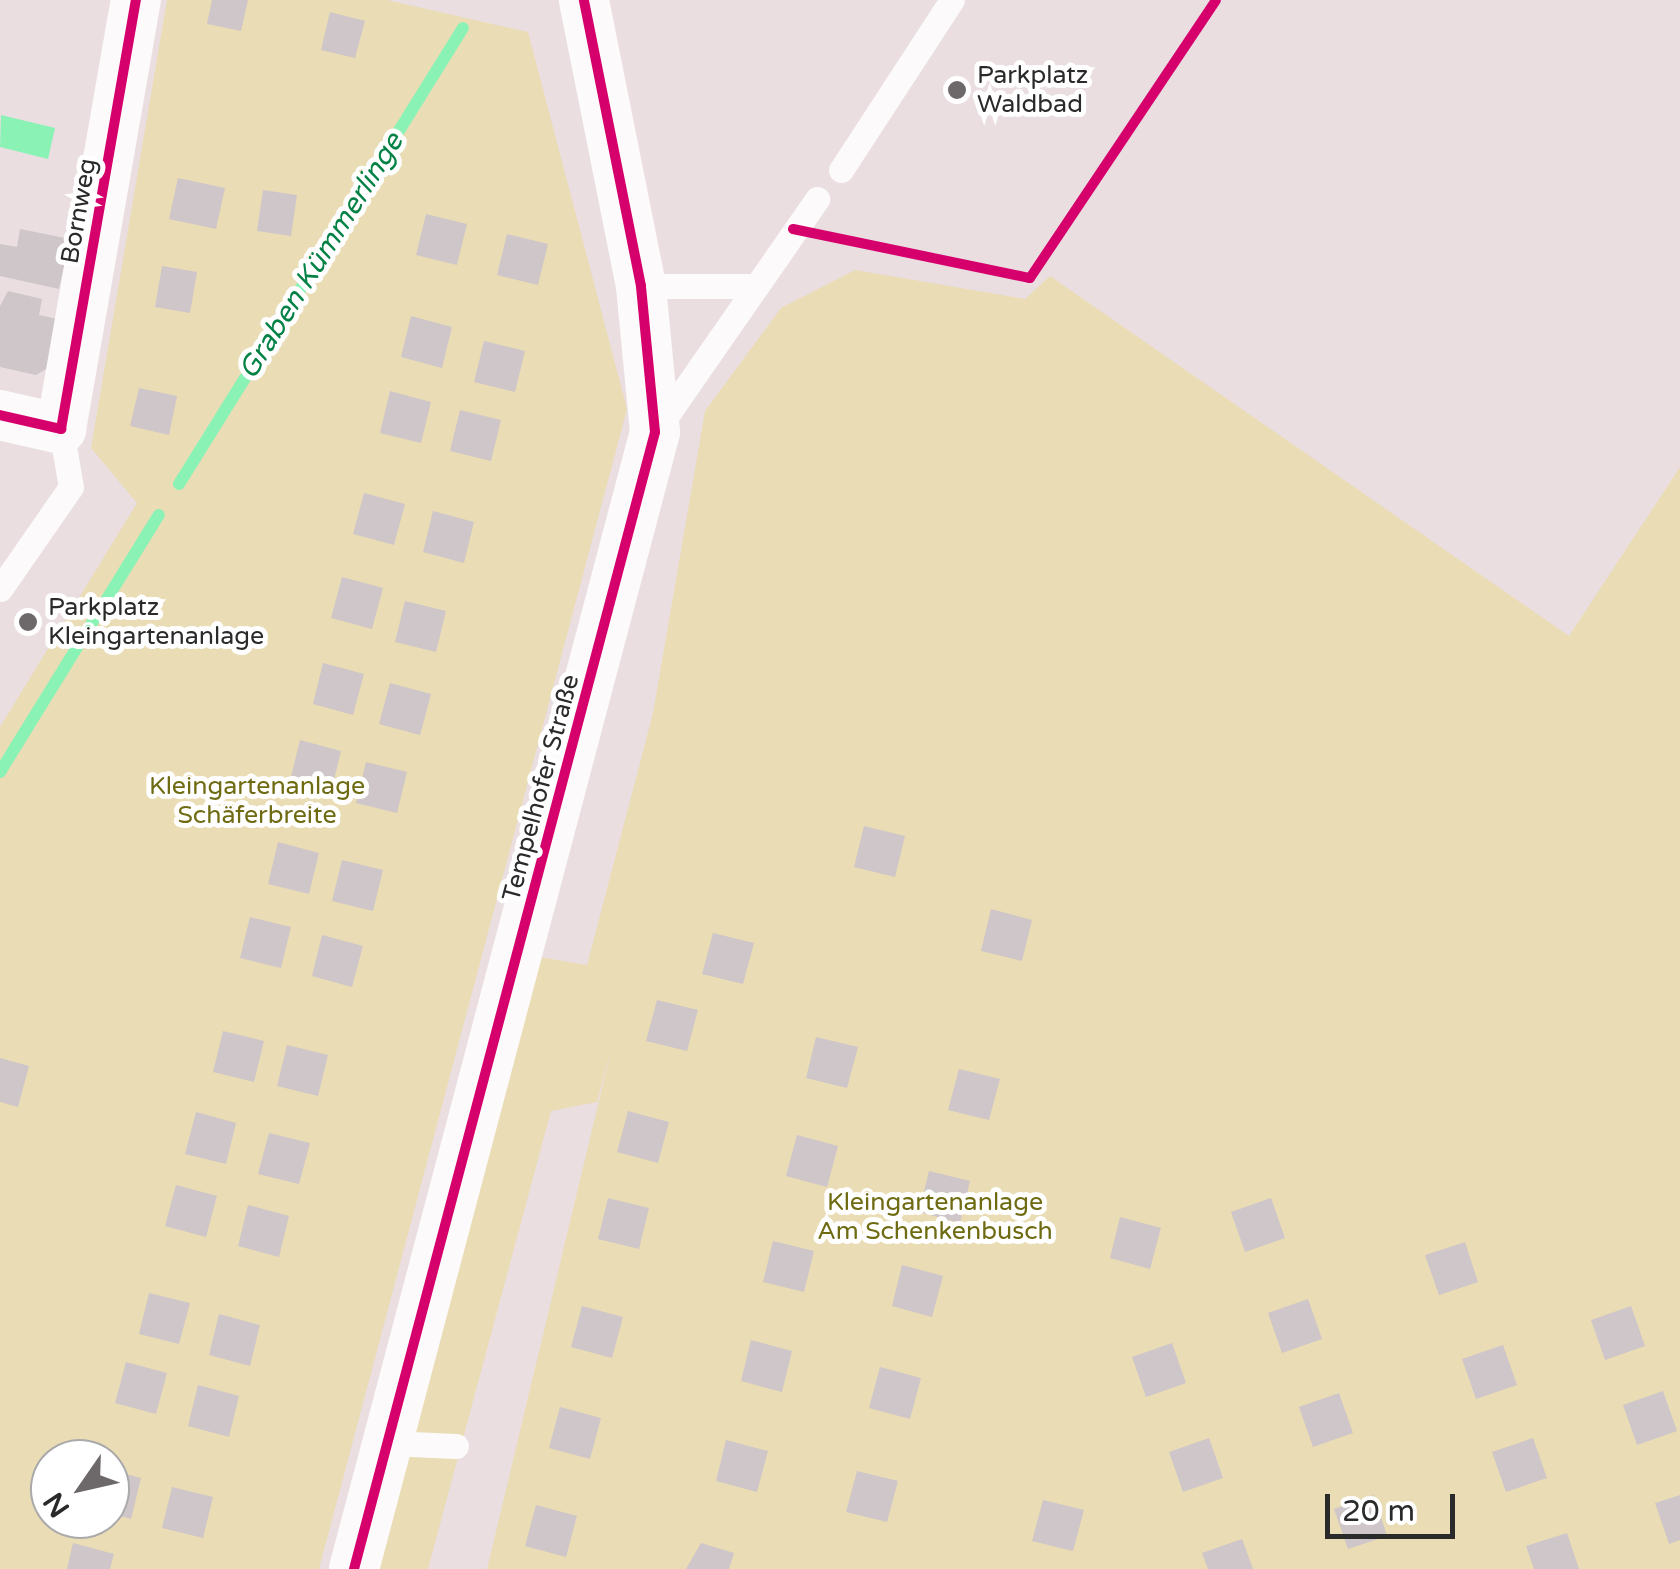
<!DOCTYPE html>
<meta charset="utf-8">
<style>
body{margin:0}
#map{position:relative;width:1680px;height:1569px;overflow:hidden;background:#eadee1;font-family:"Varela Round",sans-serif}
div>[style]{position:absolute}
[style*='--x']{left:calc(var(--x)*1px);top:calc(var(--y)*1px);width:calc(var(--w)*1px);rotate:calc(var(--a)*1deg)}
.green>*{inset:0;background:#eadcb5}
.water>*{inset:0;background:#8bf2b6}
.stream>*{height:12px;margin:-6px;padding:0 6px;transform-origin:6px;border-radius:6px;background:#8bf2b6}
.building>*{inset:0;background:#cec6c8}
.service>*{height:25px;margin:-12.5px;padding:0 12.5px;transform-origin:12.5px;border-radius:12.5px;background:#fcfafa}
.minor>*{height:50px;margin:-25px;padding:0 25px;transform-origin:25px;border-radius:25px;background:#fcfafa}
.cycleway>*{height:10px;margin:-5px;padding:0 5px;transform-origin:5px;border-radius:5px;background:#d6006c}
.dots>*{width:28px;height:28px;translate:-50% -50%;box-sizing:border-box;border:5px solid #fff;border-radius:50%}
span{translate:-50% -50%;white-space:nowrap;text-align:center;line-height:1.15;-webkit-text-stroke:10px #fff;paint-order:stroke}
.poi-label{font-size:25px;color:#2a2a2a}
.left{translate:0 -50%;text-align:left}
.street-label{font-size:25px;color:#2a2a2a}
.park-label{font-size:25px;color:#6e6b12}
.water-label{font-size:28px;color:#048245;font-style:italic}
.north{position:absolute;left:30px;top:1439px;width:100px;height:100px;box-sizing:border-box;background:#fff;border:2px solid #aaa;border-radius:50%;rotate:236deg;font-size:28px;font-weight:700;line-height:40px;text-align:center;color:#2a2a2a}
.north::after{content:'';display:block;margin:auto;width:35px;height:45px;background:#6d696a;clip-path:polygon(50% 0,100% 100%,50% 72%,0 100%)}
.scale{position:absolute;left:1325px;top:1494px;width:130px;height:45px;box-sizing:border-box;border:5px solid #2a2a2a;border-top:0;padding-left:12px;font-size:30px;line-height:35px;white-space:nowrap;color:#2a2a2a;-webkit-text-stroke:8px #fff;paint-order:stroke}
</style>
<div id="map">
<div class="green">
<i style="clip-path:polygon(evenodd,167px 0,387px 0,528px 32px,627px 409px,319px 1569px,0 1569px,0 727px,137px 503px,91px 448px,167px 0,50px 1459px,110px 1459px,110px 1519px,50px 1519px,50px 1459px)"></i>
<i style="clip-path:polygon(855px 270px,1025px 299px,1050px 276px,1569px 636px,1680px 467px,1680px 1569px,487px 1569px,612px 1046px,597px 1102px,551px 1111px,428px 1569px,376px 1569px,539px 957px,587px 965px,653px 713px,705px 411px,781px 308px)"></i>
</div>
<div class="water">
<i style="clip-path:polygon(1px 115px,55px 128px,48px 159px,0 147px)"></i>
</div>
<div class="stream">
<i style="--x:179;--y:484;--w:537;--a:-58.09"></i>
<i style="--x:0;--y:772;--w:302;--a:-58.3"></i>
</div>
<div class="building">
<i style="clip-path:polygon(212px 0,248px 0,241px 31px,207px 24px)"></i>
<i style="clip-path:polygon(330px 12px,365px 21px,355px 58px,321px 50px)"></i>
<i style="clip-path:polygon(178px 178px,225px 188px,216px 229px,169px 219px)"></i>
<i style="clip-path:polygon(263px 190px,297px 195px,291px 236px,257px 231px)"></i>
<i style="clip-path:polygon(426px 214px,467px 224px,457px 265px,416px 255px)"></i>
<i style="clip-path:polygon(20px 229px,70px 239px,59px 289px,0 276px,0 244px,17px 247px)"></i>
<i style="clip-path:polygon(507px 234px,548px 244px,538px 285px,497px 275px)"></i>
<i style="clip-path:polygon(162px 266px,197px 272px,190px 313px,155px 307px)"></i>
<i style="clip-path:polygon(8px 291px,42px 299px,39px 315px,58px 319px,48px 368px,36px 375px,0 367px,0 306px)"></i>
<i style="clip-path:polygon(411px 316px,452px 327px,442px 368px,401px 357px)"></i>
<i style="clip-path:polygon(484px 341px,525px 351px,515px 392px,474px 382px)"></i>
<i style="clip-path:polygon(139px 388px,177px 396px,169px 435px,130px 426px)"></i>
<i style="clip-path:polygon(390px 391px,431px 402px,421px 443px,380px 433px)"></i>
<i style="clip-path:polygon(460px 410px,501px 420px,491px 461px,450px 451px)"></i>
<i style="clip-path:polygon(364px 493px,405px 504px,394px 545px,353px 534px)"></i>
<i style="clip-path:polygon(433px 511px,474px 522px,464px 563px,423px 552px)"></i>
<i style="clip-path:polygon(342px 577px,383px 588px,372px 629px,331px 618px)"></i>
<i style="clip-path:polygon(405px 601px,446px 611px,436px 652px,395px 642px)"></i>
<i style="clip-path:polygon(323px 663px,364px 674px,353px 715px,313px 704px)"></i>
<i style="clip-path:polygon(390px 683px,431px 694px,420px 735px,379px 724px)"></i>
<i style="clip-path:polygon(300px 740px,341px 751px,331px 792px,290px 781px)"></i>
<i style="clip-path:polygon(366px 762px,407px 772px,397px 813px,356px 803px)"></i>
<i style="clip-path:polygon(864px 826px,905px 836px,895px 877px,854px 867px)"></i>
<i style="clip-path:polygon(278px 842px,319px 853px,309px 894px,268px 884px)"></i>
<i style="clip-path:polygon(342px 860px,383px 870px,373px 911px,332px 901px)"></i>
<i style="clip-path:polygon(991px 909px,1032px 920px,1022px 961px,981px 951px)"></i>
<i style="clip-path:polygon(250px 917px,291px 927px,281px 968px,240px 958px)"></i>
<i style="clip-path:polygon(713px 933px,754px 943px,743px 984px,702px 974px)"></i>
<i style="clip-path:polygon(322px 935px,363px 946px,352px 987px,312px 976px)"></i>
<i style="clip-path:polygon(657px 1000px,698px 1010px,687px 1051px,646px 1041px)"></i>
<i style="clip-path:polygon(223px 1031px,264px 1041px,254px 1082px,213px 1072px)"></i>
<i style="clip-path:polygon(816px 1037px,858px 1047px,847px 1088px,806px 1078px)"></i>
<i style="clip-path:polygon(287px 1045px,328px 1055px,318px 1096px,277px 1086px)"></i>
<i style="clip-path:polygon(0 1058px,29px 1066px,18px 1107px,0 1102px)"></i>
<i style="clip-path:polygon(959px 1069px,1000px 1079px,989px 1120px,948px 1110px)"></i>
<i style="clip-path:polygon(628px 1111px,669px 1122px,658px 1163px,617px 1152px)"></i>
<i style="clip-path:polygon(196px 1112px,236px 1123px,226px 1164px,185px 1154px)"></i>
<i style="clip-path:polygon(269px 1133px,310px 1143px,299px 1184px,258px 1174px)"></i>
<i style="clip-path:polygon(797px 1135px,838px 1146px,827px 1187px,786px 1176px)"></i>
<i style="clip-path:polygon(929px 1171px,970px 1181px,960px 1223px,919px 1212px)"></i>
<i style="clip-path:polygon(176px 1185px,217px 1196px,206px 1237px,165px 1226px)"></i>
<i style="clip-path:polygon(608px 1198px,649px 1208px,639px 1249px,598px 1239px)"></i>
<i style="clip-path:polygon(1271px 1198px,1285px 1238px,1245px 1252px,1231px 1212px)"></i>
<i style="clip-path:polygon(248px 1205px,289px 1216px,279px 1257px,238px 1246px)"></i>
<i style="clip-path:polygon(1120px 1217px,1161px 1228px,1150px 1269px,1110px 1258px)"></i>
<i style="clip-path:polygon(773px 1241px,814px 1251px,804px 1292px,763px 1282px)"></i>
<i style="clip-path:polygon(1465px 1242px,1478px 1282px,1439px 1295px,1425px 1255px)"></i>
<i style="clip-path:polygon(902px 1265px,943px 1276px,932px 1317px,892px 1306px)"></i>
<i style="clip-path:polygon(149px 1293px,190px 1303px,179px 1344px,139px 1334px)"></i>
<i style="clip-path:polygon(1308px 1299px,1322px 1339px,1282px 1353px,1268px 1313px)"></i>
<i style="clip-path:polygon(582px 1306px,623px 1317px,612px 1358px,571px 1347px)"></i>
<i style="clip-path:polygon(1631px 1306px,1645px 1346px,1605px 1360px,1591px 1320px)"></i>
<i style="clip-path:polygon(219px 1314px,260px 1325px,250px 1366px,209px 1355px)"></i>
<i style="clip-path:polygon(751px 1340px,792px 1351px,782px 1392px,741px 1381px)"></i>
<i style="clip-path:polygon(1172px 1343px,1186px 1383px,1146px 1397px,1132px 1357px)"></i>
<i style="clip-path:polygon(1503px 1345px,1517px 1385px,1476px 1399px,1462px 1359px)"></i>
<i style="clip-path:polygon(126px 1362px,167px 1373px,156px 1414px,115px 1403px)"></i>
<i style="clip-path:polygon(880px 1367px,921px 1378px,910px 1419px,869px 1408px)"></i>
<i style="clip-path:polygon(198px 1385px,239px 1396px,229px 1437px,188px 1426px)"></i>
<i style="clip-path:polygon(1663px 1391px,1677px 1431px,1637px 1445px,1623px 1405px)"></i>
<i style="clip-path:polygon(1339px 1393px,1353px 1433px,1313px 1447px,1299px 1407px)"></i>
<i style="clip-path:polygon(560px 1407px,601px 1418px,590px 1459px,549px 1448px)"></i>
<i style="clip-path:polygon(1209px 1438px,1223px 1478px,1183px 1492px,1169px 1452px)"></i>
<i style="clip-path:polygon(1533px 1438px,1547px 1478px,1506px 1492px,1492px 1452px)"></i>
<i style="clip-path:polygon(726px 1440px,768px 1451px,757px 1492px,716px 1481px)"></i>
<i style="clip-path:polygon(110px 1470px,141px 1478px,131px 1519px,110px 1513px)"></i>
<i style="clip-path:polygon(857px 1471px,898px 1481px,887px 1522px,846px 1512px)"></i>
<i style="clip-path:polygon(172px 1487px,213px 1497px,203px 1538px,162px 1528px)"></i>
<i style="clip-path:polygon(1374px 1495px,1387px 1536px,1348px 1549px,1334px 1509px)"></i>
<i style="clip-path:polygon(1680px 1495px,1680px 1540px,1669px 1544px,1655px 1503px)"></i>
<i style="clip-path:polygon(1043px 1500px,1084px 1510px,1073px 1551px,1032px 1541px)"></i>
<i style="clip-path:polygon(536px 1505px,577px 1516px,566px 1557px,525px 1546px)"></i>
<i style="clip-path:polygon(1567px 1533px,1579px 1569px,1534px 1569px,1526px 1546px)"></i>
<i style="clip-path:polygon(1242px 1539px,1253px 1569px,1208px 1569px,1202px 1553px)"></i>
<i style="clip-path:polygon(73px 1543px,114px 1554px,110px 1569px,67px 1569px)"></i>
<i style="clip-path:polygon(701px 1543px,734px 1553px,729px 1569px,686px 1569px)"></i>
</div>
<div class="service">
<i style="--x:841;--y:170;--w:203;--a:-56.9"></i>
<i style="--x:641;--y:286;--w:109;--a:0"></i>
<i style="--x:658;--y:428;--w:279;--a:-55.2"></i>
<i style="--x:0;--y:589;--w:124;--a:-55.2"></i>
<i style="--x:71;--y:487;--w:59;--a:-99.8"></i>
<i style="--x:389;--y:1443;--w:67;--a:2.6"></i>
</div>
<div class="minor">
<i style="--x:0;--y:415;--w:63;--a:12.9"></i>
<i style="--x:61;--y:429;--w:436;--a:-80.1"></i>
<i style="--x:354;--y:1569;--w:1176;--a:-75.17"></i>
<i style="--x:655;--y:432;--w:147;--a:-95.5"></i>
<i style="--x:641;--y:286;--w:292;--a:-101.3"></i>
</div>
<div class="cycleway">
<i style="--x:793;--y:229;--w:242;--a:11.7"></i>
<i style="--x:1030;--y:278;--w:334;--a:-56.2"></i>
<i style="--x:0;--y:415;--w:63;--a:12.9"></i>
<i style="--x:61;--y:429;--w:436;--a:-80.1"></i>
<i style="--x:354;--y:1569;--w:1176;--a:-75.17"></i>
<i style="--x:655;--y:432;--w:147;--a:-95.5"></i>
<i style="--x:641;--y:286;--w:292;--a:-101.3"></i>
</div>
<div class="dots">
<i style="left:957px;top:90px;background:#6d696a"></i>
<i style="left:28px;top:622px;background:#6d696a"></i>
</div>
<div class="poi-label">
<span class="left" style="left:977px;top:90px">Parkplatz<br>Waldbad</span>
<span class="left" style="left:48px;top:622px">Parkplatz<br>Kleingartenanlage</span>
</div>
<div class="street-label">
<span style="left:79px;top:211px;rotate:-80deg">Bornweg</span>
<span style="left:541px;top:788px;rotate:-75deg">Tempelhofer Straße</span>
</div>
<div class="park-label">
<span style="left:257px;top:801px">Kleingartenanlage<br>Schäferbreite</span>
<span style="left:935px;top:1217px">Kleingartenanlage<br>Am Schenkenbusch</span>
</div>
<div class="water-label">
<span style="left:321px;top:256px;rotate:-58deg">Graben Kümmerlinge</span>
</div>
<div class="north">N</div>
<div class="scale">20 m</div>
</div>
